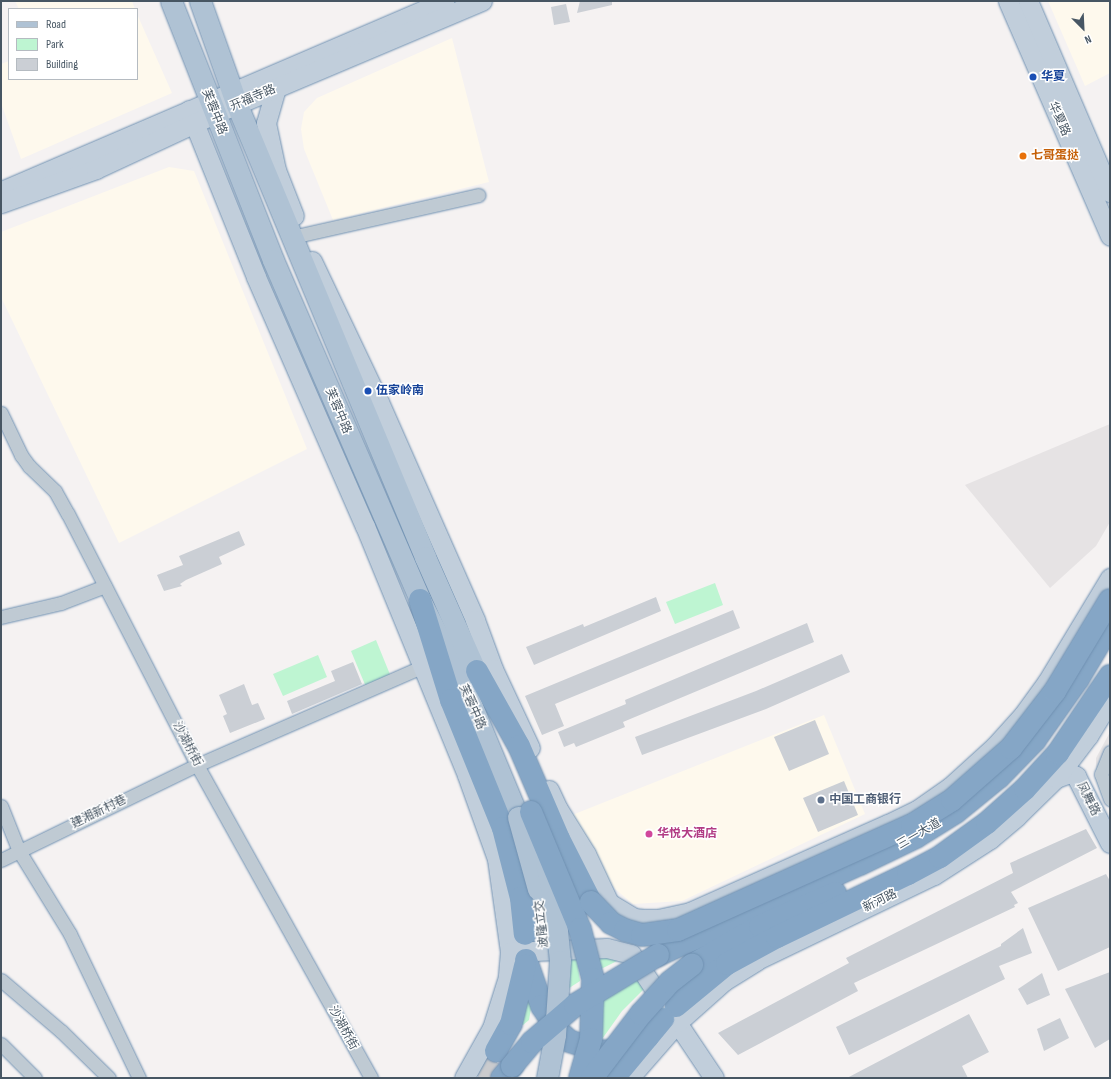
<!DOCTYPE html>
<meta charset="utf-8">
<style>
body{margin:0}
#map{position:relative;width:1111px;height:1079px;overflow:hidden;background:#f5f2f2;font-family:"Sofia Sans Condensed","Noto Sans SC",sans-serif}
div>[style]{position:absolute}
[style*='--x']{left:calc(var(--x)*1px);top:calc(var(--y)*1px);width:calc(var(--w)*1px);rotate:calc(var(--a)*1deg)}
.commercial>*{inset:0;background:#fef9ed}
.education>*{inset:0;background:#e6e3e4}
.green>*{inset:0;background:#bef5d2}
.building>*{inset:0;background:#cbcfd5}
.highway-tunnel>*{height:22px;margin-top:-11px;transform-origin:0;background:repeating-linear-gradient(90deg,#cacbce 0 22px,transparent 0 33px)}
.roads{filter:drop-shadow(0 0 1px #7091b2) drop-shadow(0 0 1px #7091b2)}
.street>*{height:13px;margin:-6.5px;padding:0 6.5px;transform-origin:6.5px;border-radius:6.5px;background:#bfcad3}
.secondary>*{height:19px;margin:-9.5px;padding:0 9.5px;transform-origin:9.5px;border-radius:9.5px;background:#c1cedb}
.primary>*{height:21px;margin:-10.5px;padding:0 10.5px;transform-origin:10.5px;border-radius:10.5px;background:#afc2d4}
.highway>*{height:22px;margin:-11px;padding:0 11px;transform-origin:11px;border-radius:11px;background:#85a6c6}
.bridges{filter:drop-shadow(0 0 1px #7091b2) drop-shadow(0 0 1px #7091b2)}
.primary-bridge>*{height:21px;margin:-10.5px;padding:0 10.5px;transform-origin:10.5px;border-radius:10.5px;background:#afc2d4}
.highway-bridge>*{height:22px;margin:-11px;padding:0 11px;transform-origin:11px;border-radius:11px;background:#85a6c6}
.dots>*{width:11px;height:11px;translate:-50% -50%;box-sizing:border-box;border:2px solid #fff;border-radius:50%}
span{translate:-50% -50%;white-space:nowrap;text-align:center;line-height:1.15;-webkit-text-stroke:3px #fff;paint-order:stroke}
.transit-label{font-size:12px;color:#164399;font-weight:700}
.left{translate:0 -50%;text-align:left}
.street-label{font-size:12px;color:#475663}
.food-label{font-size:12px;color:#c56008;font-weight:700}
.service-label{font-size:12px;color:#4e5e75;font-weight:700}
.hotel-label{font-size:12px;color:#b23c85;font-weight:700}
.frame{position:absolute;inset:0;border:2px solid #475663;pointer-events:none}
.legend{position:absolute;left:8px;top:8px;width:130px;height:72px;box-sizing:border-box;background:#fff;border:1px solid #b5bbc1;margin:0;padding:5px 7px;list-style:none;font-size:12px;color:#475663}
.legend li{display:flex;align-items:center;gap:8px;height:20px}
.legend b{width:20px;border:1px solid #b5bbc1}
.north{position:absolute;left:1063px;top:8px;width:40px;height:40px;-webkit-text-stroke:3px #fff;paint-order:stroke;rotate:156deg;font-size:11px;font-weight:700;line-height:16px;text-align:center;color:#475663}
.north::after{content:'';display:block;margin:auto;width:14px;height:18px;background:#475663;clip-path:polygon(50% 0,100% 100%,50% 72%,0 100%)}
</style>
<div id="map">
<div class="commercial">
<i style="clip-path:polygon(15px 1px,132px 1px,135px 9px,19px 9px)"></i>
<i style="clip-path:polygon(1048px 1px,1110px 1px,1110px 73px,1085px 86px)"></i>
<i style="clip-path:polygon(137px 14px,172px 93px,21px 159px,1px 103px,1px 64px,9px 61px,9px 79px,137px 79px)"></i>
<i style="clip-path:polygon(452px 38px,489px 182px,333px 220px,304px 149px,301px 129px,304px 112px,317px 98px)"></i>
<i style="clip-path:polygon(169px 167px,194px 171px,307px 449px,119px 543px,1px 297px,1px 232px)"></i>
<i style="clip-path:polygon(824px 715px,865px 814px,682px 901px,633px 904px,614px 888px,567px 817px)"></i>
</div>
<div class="education">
<i style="clip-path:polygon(1110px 424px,1110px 522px,1096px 546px,1050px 588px,965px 485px)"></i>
<i style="clip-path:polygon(1110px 732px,1110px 804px,1097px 777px,1096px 766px,1096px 758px)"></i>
</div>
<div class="green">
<i style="clip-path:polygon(715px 583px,723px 605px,675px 624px,666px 602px)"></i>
<i style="clip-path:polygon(376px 640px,391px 677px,366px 687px,351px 651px)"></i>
<i style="clip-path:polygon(318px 655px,327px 677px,283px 696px,273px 674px)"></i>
<i style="clip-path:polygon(592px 950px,627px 956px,597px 971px)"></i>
<i style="clip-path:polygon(576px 952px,580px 981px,563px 992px,562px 953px)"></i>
<i style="clip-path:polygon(639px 970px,649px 984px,622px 1011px,595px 1049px,597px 998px)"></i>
<i style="clip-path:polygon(525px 1001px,532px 1003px,529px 1020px,523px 1025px,520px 1024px)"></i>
</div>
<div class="building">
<i style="clip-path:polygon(580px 1px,612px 1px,612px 5px,577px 13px)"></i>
<i style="clip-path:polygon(566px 4px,570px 22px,554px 25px,551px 7px)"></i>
<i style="clip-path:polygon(239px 531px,245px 545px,219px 557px,222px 564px,186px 580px,180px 584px,182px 586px,164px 591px,157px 575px,183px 565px,179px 556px)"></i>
<i style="clip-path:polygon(656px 597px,661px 611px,534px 665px,526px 647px,583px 624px,584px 627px)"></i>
<i style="clip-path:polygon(733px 610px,740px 628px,555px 704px,564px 726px,542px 735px,525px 696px)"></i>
<i style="clip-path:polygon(807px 623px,814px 642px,623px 722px,625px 727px,576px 747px,574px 743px,564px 747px,558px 732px,626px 704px,625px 700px)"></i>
<i style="clip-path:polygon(842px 654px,850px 672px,766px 709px,642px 755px,635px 737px,756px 691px)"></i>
<i style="clip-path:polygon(353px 662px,362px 684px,292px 714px,287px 701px,335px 681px,331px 671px)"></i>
<i style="clip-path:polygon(244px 684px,252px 705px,258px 703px,265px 719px,230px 733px,223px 716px,227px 714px,219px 695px)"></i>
<i style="clip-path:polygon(815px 720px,829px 754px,789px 771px,774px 737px)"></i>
<i style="clip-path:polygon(844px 781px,858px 815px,818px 832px,803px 798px)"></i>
<i style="clip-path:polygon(1086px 829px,1097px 848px,1011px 892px,1018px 903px,1014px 905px,1015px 907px,854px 983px,858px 991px,738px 1055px,718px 1033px,849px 963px,846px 958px,1013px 873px,1010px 863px)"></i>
<i style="clip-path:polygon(1106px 874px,1110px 881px,1110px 947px,1058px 971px,1028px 908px)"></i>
<i style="clip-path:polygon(1023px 928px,1032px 953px,999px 966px,1005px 979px,849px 1055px,836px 1027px,1001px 946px,1001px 944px)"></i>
<i style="clip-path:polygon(1110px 972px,1110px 1039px,1095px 1048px,1065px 989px)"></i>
<i style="clip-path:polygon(1042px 973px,1050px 995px,1027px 1005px,1018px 989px)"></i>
<i style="clip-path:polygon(969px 1014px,989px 1052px,962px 1066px,968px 1078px,847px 1078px)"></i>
<i style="clip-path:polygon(1060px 1018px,1069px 1038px,1044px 1051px,1037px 1029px)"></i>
</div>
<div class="highway-tunnel">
<i style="--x:480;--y:1078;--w:31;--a:-59"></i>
</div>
<div class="roads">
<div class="street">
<i style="--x:301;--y:235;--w:182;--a:-12.7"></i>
<i style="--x:1;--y:413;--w:47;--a:64.5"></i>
<i style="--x:21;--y:455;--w:14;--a:54"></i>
<i style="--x:29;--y:466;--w:36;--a:44"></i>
<i style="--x:55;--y:491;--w:26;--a:61"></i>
<i style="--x:68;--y:514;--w:282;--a:62.8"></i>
<i style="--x:197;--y:765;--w:358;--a:60.9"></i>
<i style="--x:1;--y:617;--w:62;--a:-13.1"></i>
<i style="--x:61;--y:603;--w:47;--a:-21.1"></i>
<i style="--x:1110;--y:752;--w:24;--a:112"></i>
<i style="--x:1101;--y:774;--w:27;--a:70"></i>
<i style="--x:1;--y:806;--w:48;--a:68.2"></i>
<i style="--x:19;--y:851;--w:97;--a:58.4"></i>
<i style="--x:70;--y:934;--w:160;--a:64.4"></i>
<i style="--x:1;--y:860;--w:218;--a:-25.9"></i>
<i style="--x:197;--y:765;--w:244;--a:-23.6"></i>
<i style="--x:1;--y:980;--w:79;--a:40.4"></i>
<i style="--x:61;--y:1031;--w:67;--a:44.4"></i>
<i style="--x:1;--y:1044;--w:48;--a:45"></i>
</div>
<div class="secondary">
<i style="--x:1008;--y:1;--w:256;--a:66.5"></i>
<i style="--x:1028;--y:1;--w:208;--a:66.8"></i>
<i style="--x:276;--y:88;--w:36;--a:106"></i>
<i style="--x:266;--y:123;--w:48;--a:78"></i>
<i style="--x:276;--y:170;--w:49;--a:68.6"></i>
<i style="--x:189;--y:110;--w:180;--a:68.1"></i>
<i style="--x:256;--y:277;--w:272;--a:66.4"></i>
<i style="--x:365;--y:526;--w:269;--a:67.7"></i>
<i style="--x:467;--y:775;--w:89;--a:70.3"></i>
<i style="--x:497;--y:859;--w:94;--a:82"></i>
<i style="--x:510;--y:952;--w:25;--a:95"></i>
<i style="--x:508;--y:977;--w:53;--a:107.4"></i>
<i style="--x:492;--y:1028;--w:57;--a:119.2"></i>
<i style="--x:4;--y:190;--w:479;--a:-23.2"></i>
<i style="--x:1;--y:203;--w:101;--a:-19.7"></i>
<i style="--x:96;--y:169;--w:130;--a:-25"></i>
<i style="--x:214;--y:114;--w:291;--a:-22.9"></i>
<i style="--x:312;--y:261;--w:156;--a:64.6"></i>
<i style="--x:379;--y:402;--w:238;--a:66.2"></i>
<i style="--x:475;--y:620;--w:52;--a:69.8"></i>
<i style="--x:493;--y:669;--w:87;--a:64.9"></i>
<i style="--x:1056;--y:778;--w:15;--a:-20"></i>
<i style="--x:1070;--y:773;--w:7;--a:27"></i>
<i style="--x:1076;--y:776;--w:75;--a:63.1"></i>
<i style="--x:549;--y:790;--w:21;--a:65"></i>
<i style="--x:558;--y:809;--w:53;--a:58.1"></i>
<i style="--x:586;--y:854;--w:54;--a:64.9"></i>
<i style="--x:609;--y:903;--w:29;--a:31"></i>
<i style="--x:634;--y:918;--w:9;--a:6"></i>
<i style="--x:643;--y:919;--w:15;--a:0"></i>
<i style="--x:658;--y:919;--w:33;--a:-12"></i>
<i style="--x:690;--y:912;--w:217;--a:-24"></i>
<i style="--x:888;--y:824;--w:32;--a:-26"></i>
<i style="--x:917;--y:810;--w:40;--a:-34.9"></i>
<i style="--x:950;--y:787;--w:61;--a:-42.3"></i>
<i style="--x:995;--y:746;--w:42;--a:-47.9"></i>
<i style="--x:1023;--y:715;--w:41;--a:-54"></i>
<i style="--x:1047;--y:682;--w:122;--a:-58.8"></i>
<i style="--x:510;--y:952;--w:97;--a:-2.4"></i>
<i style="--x:607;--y:948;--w:25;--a:14"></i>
<i style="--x:631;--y:954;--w:149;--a:56.2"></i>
<i style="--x:629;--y:1078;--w:74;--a:-48.8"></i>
<i style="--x:678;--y:1022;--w:62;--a:-41.7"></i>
<i style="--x:724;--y:981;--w:39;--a:-32"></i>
<i style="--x:757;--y:960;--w:196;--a:-25.7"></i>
<i style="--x:934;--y:875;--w:67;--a:-32.7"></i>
<i style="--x:990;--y:839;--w:35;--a:-40"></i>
<i style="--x:1017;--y:816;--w:54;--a:-44.3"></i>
<i style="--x:1056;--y:778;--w:53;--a:-52.7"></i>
<i style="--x:1088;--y:736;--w:42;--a:-58.6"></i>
</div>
<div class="primary">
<i style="--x:171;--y:1;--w:278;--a:68.5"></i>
<i style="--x:273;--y:260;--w:370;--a:66.6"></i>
<i style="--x:420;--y:600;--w:103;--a:63.4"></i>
<i style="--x:466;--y:692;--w:135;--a:67.4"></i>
<i style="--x:200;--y:1;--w:110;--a:70.4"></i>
<i style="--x:237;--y:105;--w:490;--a:67.4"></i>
<i style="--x:425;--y:557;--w:143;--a:66.1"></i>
</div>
<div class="highway">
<i style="--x:420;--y:600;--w:105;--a:72.8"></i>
<i style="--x:451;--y:700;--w:138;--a:67.9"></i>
<i style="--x:503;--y:828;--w:72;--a:75.6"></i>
<i style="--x:521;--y:898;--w:36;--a:84"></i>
<i style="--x:477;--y:671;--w:86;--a:60.8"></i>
<i style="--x:519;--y:746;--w:101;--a:66.7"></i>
<i style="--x:559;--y:839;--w:71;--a:63.1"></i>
<i style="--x:658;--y:955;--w:222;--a:-24.3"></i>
<i style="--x:860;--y:864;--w:62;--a:-25.7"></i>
<i style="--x:916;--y:837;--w:47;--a:-32"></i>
<i style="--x:956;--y:812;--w:55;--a:-39.1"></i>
<i style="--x:999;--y:777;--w:52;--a:-45.8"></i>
<i style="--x:1035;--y:740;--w:75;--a:-54.8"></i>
<i style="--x:1078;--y:679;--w:63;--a:-59.3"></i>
<i style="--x:526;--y:960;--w:49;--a:70.8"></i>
<i style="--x:542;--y:1006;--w:30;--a:57"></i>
<i style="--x:558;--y:1031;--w:15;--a:42"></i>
<i style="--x:569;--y:1041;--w:35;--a:18"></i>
<i style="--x:602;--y:1052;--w:27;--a:-8"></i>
<i style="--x:629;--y:1048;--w:22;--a:-30"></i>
<i style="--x:692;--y:965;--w:78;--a:-29.8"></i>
<i style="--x:760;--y:926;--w:82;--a:-23.7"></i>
<i style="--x:676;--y:1006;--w:66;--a:-39.5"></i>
<i style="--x:727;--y:964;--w:57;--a:-28.4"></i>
<i style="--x:777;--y:937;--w:145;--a:-25.7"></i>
<i style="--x:908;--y:874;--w:36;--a:-28"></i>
<i style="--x:940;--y:857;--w:58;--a:-35.9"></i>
<i style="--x:987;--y:823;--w:51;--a:-41.8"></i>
<i style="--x:1025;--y:789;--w:49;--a:-47.5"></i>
<i style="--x:1058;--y:753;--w:93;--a:-56"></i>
<i style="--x:496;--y:1051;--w:31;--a:-61"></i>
<i style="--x:511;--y:1024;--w:60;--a:-76.4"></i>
<i style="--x:502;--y:1078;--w:16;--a:-50"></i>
<i style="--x:614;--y:1078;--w:77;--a:-50.3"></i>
</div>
</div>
<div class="bridges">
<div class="primary-bridge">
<i style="--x:518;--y:817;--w:75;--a:74.5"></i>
<i style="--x:546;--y:863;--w:38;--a:78"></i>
<i style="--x:554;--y:900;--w:61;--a:84.4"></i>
<i style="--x:560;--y:961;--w:74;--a:93.9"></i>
<i style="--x:555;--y:1035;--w:44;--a:100.5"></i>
</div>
<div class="highway-bridge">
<i style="--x:531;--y:812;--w:127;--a:67.3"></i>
<i style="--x:580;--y:929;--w:52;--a:75.4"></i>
<i style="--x:593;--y:979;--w:60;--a:91.9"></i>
<i style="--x:591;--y:1039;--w:41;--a:105.8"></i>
<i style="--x:591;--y:902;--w:29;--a:46"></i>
<i style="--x:611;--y:923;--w:16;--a:27"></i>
<i style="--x:625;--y:930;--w:18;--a:16"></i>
<i style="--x:642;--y:935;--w:36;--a:-8"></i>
<i style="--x:678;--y:930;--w:256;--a:-24.2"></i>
<i style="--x:912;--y:825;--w:47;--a:-32"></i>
<i style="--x:952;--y:800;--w:79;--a:-41.4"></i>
<i style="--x:1011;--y:748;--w:72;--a:-52.3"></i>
<i style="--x:1055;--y:691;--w:106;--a:-58.9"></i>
<i style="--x:512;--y:1066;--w:31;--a:-50"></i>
<i style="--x:532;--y:1042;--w:57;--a:-40.7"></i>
<i style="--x:575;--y:1005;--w:97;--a:-31.1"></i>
<i style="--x:592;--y:1078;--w:81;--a:-52.6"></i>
<i style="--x:641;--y:1014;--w:43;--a:-47.8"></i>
<i style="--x:670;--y:982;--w:28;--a:-38"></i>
</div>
</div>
<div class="dots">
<i style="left:1033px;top:77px;background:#1a4fb4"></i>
<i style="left:1023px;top:156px;background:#e8710a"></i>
<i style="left:368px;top:391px;background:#1a4fb4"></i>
<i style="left:821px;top:800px;background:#5c6f8a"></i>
<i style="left:649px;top:834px;background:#d1479c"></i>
</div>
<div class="transit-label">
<span class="left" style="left:1041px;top:77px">华夏</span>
<span class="left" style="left:376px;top:391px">伍家岭南</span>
</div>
<div class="street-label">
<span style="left:253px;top:98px;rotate:-23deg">开福寺路</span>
<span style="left:214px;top:112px;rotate:68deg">芙蓉中路</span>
<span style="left:1059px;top:119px;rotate:66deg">华夏路</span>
<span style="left:338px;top:411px;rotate:67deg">芙蓉中路</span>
<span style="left:472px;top:707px;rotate:66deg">芙蓉中路</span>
<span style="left:187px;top:744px;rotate:62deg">沙湖桥街</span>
<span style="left:1088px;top:799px;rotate:63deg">凤舞路</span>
<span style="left:99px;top:812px;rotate:-26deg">建湘新村巷</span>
<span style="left:919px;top:834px;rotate:-30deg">三一大道</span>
<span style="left:880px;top:901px;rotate:-26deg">新河路</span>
<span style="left:542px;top:924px;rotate:-96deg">波隆立交</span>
<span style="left:343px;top:1028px;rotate:61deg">沙湖桥街</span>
</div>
<div class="food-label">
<span class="left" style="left:1031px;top:156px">七哥蛋挞</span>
</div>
<div class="service-label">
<span class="left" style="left:829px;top:800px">中国工商银行</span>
</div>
<div class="hotel-label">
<span class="left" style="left:657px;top:834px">华悦大酒店</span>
</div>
<div class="frame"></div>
<ul class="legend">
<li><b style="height:5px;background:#afc2d4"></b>Road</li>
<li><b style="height:11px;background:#bef5d2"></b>Park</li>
<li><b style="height:11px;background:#cbcfd5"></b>Building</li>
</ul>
<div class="north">N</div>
</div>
